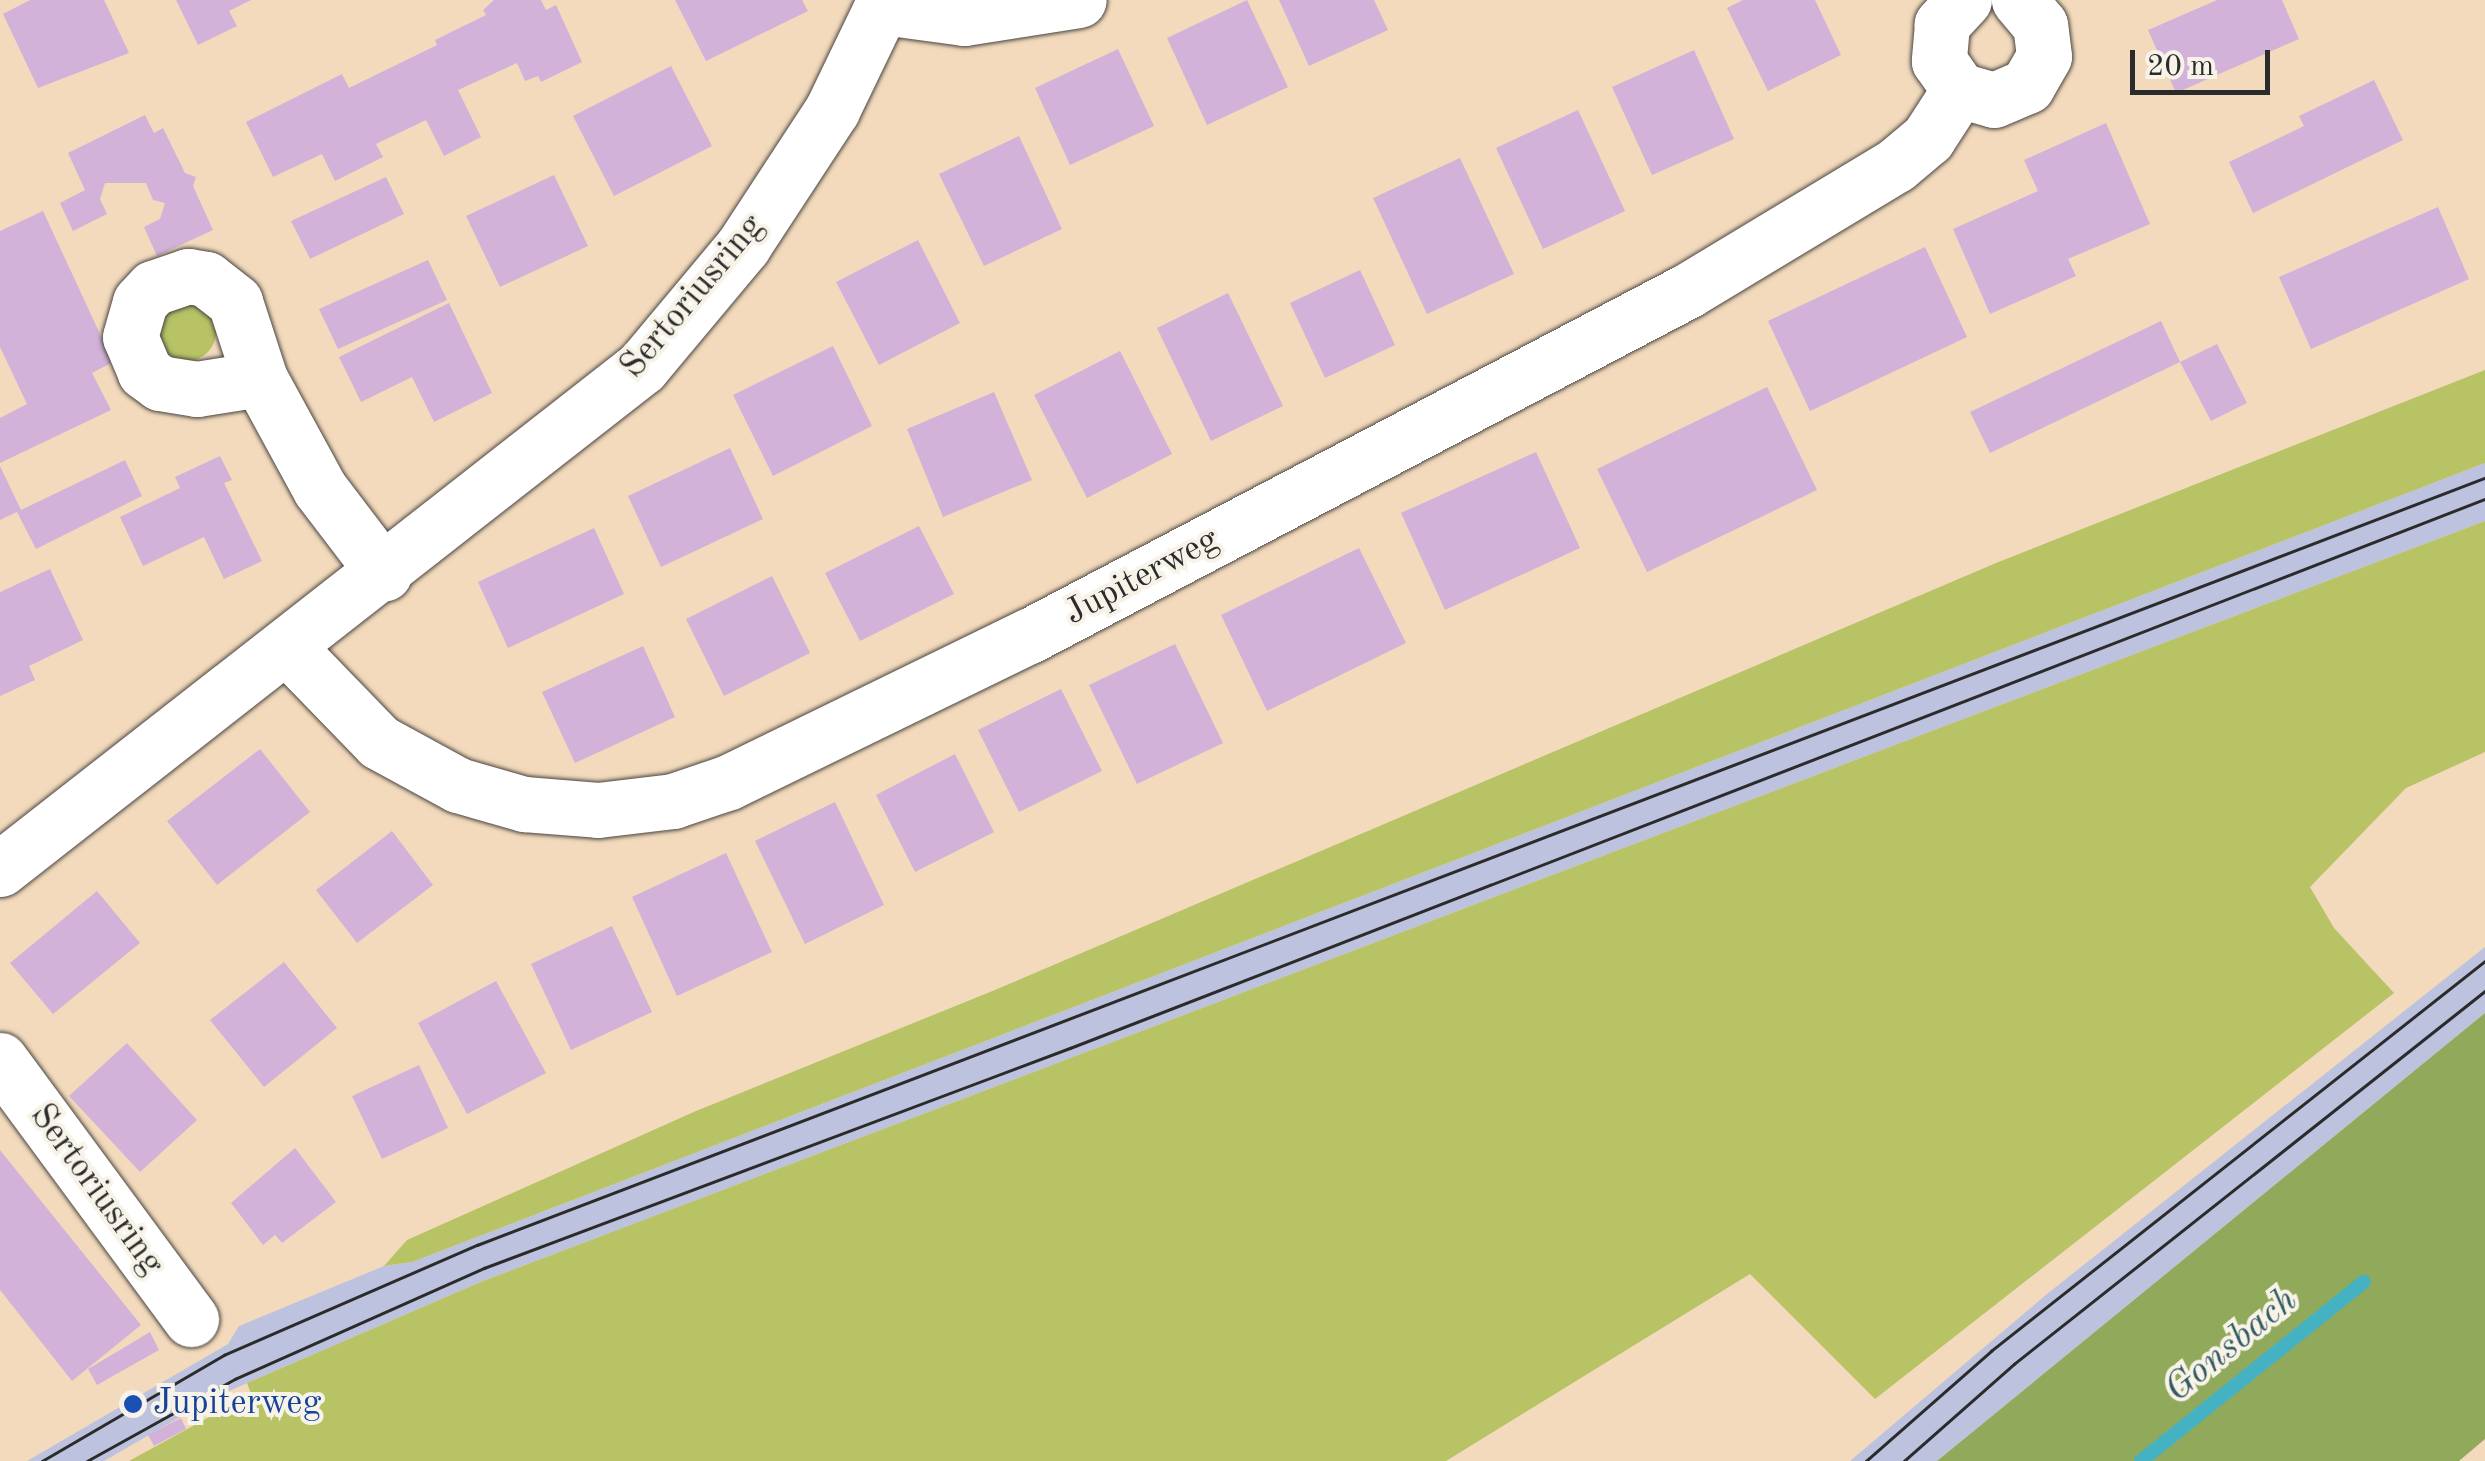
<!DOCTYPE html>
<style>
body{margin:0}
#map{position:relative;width:2485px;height:1461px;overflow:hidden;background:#f3dabc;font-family:"Old Standard TT",serif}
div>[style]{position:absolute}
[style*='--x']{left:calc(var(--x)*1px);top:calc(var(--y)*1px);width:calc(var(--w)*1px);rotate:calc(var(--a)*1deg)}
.industrial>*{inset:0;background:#bdc3de}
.green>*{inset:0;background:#b7c365}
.round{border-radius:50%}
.forest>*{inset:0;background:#91a95a}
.stream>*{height:14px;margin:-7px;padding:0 7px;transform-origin:7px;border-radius:7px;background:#45b2c3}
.building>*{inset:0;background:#d2b2d8}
.roads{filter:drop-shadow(0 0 2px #494541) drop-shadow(0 0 2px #494541)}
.minor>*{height:55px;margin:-27.5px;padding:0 27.5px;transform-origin:27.5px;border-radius:27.5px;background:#fff}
.tram>*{height:2.5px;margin:-1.25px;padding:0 1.25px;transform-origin:1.25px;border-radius:1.25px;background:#2b2b2b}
.dots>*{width:28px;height:28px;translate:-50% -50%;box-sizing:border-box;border:5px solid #f7f3e8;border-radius:50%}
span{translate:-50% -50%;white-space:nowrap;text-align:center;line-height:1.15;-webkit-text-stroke:8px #f7f3e8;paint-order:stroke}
.street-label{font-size:35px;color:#2b2b2b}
.transit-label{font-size:35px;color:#164399}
.left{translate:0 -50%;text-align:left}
.water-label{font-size:38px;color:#345a60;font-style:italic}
.scale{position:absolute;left:2130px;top:50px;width:140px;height:45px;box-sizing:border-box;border:5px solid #2b2b2b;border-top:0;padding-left:12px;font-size:30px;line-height:35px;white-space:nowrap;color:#2b2b2b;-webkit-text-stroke:8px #f7f3e8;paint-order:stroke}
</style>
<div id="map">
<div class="industrial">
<i style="clip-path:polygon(2485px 463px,2485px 521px,483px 1281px,215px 1397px,104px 1461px,27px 1461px,228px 1344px,239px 1326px,384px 1266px,412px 1262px)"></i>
<i style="clip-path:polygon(2485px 947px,2485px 1013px,1937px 1461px,1850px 1461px,2047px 1294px)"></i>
</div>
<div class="green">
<i class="round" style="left:158px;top:303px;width:58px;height:58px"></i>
<i style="clip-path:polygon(2485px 370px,2485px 463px,412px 1262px,384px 1266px,407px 1240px,696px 1111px,995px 990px,1996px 563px)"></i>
<i style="clip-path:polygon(2485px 521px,2485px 752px,2406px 788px,2310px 887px,2334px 928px,2394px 993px,1875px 1399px,1750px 1274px,1446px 1461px,129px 1461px,251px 1394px,247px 1383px,483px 1281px)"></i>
</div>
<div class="forest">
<i style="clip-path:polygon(2485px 1013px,2485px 1439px,2459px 1461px,1937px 1461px)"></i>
</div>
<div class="stream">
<i style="--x:2141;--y:1461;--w:286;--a:-38.8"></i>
</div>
<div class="building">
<i style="clip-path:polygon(30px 0,104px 0,129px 53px,38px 88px,3px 14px)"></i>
<i style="clip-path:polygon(176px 0,251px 0,229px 11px,237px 26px,198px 45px)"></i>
<i style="clip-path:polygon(494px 0,541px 0,546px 10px,556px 5px,582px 62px,541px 82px,538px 76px,525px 81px,517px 63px,458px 90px,481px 137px,444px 156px,426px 120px,376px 144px,383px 157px,335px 181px,322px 154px,273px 177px,246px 122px,342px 74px,349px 88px,437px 45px,435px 40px,486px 15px,483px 10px)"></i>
<i style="clip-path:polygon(675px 0,802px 0,808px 11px,706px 61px)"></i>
<i style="clip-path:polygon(1247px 0,1288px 87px,1207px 125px,1167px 38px)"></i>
<i style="clip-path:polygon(1279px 0,1374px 0,1388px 30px,1309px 66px)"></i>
<i style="clip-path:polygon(1743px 0,1815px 0,1841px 55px,1768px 91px,1727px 8px)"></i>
<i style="clip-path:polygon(2217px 0,2282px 0,2299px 39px,2176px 93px,2148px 30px)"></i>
<i style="clip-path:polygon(1118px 49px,1154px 126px,1070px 165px,1035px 88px)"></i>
<i style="clip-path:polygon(1694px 50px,1734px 139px,1652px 175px,1612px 87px)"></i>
<i style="clip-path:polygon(671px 66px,712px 146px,614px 196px,573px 116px)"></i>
<i style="clip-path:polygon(2374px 80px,2403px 140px,2253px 213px,2229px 162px,2304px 126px,2299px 116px)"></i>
<i style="clip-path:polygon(1578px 110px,1625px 211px,1543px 249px,1496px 148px)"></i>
<i style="clip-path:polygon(145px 115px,154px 133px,163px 128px,185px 173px,196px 177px,193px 186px,213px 230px,157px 256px,144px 227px,160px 219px,165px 203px,153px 200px,146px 183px,105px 183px,100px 199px,107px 214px,73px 231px,60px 203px,85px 190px,68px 153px)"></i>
<i style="clip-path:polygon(2106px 123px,2150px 224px,2068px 259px,2076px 276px,1990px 314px,1953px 229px,2038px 191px,2024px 160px)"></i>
<i style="clip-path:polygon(1019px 136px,1062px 229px,984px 266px,939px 174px)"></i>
<i style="clip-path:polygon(1460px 158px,1514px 274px,1427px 314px,1373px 198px)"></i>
<i style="clip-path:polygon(554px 175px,588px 246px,500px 287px,466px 216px)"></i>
<i style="clip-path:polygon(386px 177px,404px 214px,310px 259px,291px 221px)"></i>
<i style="clip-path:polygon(2438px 207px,2469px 279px,2311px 349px,2279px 277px)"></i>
<i style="clip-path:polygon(43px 211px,113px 362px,92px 373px,111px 410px,0 463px,0 418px,27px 404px,0 347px,0 231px)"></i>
<i style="clip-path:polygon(918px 240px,960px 323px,879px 365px,836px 282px)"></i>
<i style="clip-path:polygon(1925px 247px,1967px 337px,1810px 411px,1768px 321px)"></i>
<i style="clip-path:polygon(428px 260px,447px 300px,338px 349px,319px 309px)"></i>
<i style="clip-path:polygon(1360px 270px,1395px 345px,1325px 378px,1290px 303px)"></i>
<i style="clip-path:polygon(1228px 293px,1283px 406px,1211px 441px,1157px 328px)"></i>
<i style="clip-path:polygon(449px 303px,492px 393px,434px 422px,412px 377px,361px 402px,339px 357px)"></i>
<i style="clip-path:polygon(2161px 321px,2180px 362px,2217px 344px,2247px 403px,2211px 421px,2180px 362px,1990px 453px,1970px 412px)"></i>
<i style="clip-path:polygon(833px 346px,872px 426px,773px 476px,733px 395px)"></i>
<i style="clip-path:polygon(1120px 351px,1172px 454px,1087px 498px,1034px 395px)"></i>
<i style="clip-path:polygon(1767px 387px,1817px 490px,1647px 572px,1597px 469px)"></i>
<i style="clip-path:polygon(994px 392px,1032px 480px,943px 517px,907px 429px)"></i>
<i style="clip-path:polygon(730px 448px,763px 519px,661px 567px,628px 496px)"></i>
<i style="clip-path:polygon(1536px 452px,1580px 548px,1445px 610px,1401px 513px)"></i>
<i style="clip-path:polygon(220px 456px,232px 480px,224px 483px,262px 561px,224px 579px,204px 537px,143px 566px,120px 517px,180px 488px,175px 477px)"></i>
<i style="clip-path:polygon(125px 460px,142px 496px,36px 549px,17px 512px,0 520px,0 466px,21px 510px)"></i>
<i style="clip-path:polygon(919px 526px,954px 594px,860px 641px,825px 573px)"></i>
<i style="clip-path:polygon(594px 528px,624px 594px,508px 648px,478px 582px)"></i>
<i style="clip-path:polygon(1359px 548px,1406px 643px,1267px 711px,1221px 615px)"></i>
<i style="clip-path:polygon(50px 569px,83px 640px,29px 666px,35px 680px,0 696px,0 592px)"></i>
<i style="clip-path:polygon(772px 576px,810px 653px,724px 696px,686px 619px)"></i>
<i style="clip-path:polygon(1175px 644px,1223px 743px,1137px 784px,1089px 685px)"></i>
<i style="clip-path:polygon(643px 646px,675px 717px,575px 763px,542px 692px)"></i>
<i style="clip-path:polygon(1061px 689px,1102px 771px,1019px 812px,978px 730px)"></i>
<i style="clip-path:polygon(260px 749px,310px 812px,217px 885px,167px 821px)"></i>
<i style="clip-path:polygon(955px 754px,994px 832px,915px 872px,876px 795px)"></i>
<i style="clip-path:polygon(835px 802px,884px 905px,805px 944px,755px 841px)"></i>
<i style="clip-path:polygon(392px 831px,433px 885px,357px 943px,316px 890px)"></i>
<i style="clip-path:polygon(726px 853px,772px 952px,677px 996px,632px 897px)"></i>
<i style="clip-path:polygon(97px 891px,140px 943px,53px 1014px,10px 963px)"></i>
<i style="clip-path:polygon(612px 926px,652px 1012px,571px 1050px,531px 964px)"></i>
<i style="clip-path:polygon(284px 962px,337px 1028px,264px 1087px,210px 1020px)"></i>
<i style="clip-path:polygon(496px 981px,546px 1073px,467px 1114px,418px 1023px)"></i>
<i style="clip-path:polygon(127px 1043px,197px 1120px,140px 1172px,69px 1096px)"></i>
<i style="clip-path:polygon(419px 1065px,448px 1128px,382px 1159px,352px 1096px)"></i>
<i style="clip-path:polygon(295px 1148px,336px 1202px,282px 1243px,275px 1235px,263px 1245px,231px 1203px)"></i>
<i style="clip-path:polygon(0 1150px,141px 1325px,72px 1381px,0 1290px)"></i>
<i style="clip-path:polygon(150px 1332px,159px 1350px,97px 1385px,88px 1369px)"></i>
<i style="clip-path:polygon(181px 1418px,186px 1429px,154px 1446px,148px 1435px)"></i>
</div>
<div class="roads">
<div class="minor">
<i style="--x:1964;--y:0;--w:33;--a:133"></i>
<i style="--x:1942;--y:24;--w:37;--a:95"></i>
<i style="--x:1939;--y:61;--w:35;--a:55"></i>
<i style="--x:1959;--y:90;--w:36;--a:16"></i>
<i style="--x:1994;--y:100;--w:36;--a:-23"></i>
<i style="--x:2027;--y:86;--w:34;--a:-60"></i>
<i style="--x:2044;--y:56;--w:31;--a:-97"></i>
<i style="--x:2040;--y:25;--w:33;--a:-130"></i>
<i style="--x:883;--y:7;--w:82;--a:7.7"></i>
<i style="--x:964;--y:18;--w:116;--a:-8.9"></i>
<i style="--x:260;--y:379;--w:64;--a:171"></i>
<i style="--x:197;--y:389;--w:37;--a:-171"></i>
<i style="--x:160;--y:383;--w:19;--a:-144"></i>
<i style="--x:145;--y:372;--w:38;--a:-113"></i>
<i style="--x:130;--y:337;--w:36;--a:-74"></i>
<i style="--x:140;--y:302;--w:19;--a:-47"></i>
<i style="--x:153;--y:288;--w:37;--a:-19"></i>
<i style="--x:188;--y:276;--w:18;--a:9"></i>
<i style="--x:206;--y:279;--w:37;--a:38"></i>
<i style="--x:235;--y:302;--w:81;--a:72"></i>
<i style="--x:260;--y:379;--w:125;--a:61.4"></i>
<i style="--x:320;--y:489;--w:106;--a:52.7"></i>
<i style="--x:289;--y:649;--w:129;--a:45.9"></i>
<i style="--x:379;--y:742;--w:90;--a:28.6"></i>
<i style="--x:458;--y:785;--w:69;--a:16.1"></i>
<i style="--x:524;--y:804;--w:74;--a:4.6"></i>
<i style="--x:598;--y:810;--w:76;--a:-6.8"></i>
<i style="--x:673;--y:801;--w:59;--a:-18.7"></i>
<i style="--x:729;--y:782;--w:334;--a:-26"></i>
<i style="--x:1029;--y:636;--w:743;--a:-27.67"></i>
<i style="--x:1687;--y:291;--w:244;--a:-31.1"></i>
<i style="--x:1896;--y:165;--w:42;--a:-40.2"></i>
<i style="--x:1928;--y:138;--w:57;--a:-57.1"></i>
<i style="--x:0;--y:869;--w:815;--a:-38.02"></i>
<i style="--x:642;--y:367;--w:158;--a:-50.1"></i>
<i style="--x:743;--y:246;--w:163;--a:-56.8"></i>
<i style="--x:832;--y:110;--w:122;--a:-64.3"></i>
<i style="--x:0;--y:1060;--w:322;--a:53.6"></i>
</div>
</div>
<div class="tram">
<i style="--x:42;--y:1461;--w:211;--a:-30.2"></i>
<i style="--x:224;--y:1355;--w:276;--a:-23.5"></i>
<i style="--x:477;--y:1245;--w:2150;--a:-20.91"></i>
<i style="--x:87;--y:1461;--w:169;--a:-29"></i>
<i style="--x:235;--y:1379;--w:273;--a:-24"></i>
<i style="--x:484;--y:1268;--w:626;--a:-20.58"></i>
<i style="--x:1070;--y:1048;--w:1518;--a:-21.21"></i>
<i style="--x:1866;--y:1461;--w:167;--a:-41.3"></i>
<i style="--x:1991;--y:1351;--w:629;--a:-38.29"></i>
<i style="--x:1904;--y:1461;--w:147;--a:-41.4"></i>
<i style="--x:2014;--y:1364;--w:601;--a:-38.38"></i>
</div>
<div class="dots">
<i style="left:133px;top:1404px;background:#1a4fb4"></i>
</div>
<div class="street-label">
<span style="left:693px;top:297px;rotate:-50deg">Sertoriusring</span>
<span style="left:1142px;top:577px;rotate:-28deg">Jupiterweg</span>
<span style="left:96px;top:1190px;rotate:54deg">Sertoriusring</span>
</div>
<div class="transit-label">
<span class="left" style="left:153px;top:1404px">Jupiterweg</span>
</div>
<div class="water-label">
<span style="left:2232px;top:1346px;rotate:-39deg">Gonsbach</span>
</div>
<div class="scale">20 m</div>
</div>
